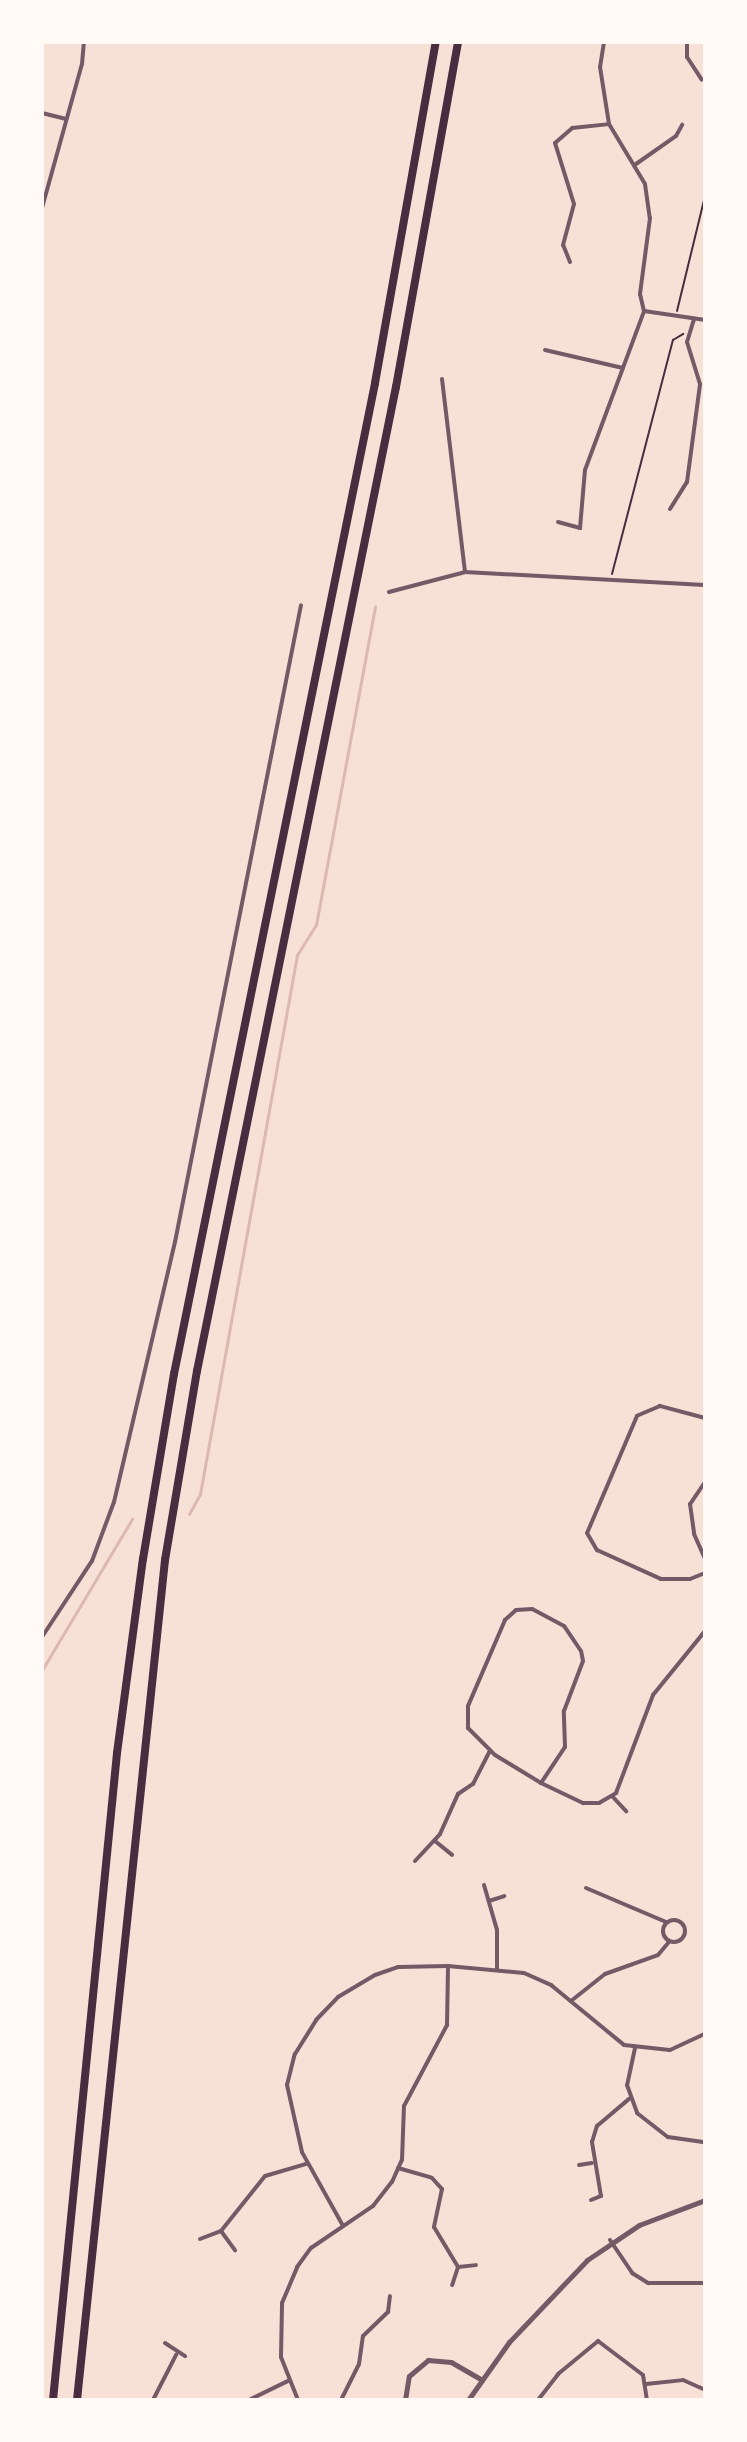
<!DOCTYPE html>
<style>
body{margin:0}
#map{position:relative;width:747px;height:2442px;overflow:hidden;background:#f7e1d7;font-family:Montserrat,sans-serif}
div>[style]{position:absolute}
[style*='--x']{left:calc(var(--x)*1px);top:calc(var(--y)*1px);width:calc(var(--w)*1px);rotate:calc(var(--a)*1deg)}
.stream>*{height:3px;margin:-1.5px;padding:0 1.5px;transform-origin:1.5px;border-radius:1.5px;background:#dcb8b0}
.path>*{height:2px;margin:-1px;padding:0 1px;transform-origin:1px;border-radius:1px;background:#4a2c40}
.minor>*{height:4px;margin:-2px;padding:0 2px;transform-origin:2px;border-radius:2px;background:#755966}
.minor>.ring{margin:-2px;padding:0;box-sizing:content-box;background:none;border:4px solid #755966;border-radius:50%}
.tertiary>*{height:5px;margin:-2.5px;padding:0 2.5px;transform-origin:2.5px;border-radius:2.5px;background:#755966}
.motorway>*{height:8px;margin:-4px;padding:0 4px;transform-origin:4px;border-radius:4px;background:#4a2c40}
span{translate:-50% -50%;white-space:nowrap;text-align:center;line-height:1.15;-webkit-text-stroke:6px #fffaf5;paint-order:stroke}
.frame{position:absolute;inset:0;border:44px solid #fffaf5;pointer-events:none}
</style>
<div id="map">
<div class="stream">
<i style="--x:189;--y:1514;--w:23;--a:-61"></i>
<i style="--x:200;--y:1494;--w:548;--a:-79.8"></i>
<i style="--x:297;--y:955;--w:36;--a:-58"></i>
<i style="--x:316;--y:925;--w:324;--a:-79.5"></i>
<i style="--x:42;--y:1670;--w:176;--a:-59.2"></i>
</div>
<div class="path">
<i style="--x:677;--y:311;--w:118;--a:-76.3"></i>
<i style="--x:612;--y:574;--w:242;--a:-75.4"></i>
<i style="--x:673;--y:340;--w:12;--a:-31"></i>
</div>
<div class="minor">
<i style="--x:604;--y:42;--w:25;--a:99"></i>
<i style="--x:600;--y:67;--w:58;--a:81"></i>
<i style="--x:609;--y:124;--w:70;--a:59"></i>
<i style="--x:645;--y:184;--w:34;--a:82"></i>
<i style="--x:650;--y:218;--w:77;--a:97.5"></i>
<i style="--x:640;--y:294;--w:17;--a:77"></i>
<i style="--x:644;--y:311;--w:62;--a:8.4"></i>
<i style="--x:687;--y:42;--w:15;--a:90"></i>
<i style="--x:687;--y:57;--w:27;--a:57"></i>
<i style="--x:42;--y:113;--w:25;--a:14"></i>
<i style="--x:636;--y:164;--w:49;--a:-35"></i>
<i style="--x:676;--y:136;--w:13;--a:-61"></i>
<i style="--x:42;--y:208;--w:149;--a:-74.5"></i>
<i style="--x:82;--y:64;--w:22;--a:-85"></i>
<i style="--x:570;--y:262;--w:18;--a:-112"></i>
<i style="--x:563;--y:245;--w:42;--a:-75"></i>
<i style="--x:574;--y:204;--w:64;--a:-107.3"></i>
<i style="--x:555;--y:143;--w:23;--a:-41"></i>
<i style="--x:572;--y:128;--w:37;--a:-6"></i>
<i style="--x:545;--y:350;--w:80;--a:13"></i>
<i style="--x:442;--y:379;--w:194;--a:83.2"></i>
<i style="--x:670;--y:509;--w:32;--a:-58"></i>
<i style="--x:687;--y:482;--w:99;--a:-82.4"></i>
<i style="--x:700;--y:384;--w:44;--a:-107.2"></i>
<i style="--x:687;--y:342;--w:24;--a:-73"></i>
<i style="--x:558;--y:522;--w:23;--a:15"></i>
<i style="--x:580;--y:528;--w:58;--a:-85.1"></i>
<i style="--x:585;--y:470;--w:170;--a:-69.6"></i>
<i style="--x:389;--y:592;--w:79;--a:-14.7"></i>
<i style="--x:465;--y:572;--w:240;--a:3.1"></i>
<i style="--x:705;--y:1418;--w:47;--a:-165.1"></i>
<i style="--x:660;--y:1406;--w:25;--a:157"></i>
<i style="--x:637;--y:1416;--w:127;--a:113.1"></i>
<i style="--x:587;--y:1533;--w:20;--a:60"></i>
<i style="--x:597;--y:1550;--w:70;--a:24.4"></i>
<i style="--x:661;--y:1579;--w:29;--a:0"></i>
<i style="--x:690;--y:1579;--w:16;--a:-22"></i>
<i style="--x:705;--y:1482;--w:27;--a:124"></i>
<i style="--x:690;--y:1504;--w:30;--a:82"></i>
<i style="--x:694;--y:1534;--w:27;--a:66"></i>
<i style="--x:42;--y:1637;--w:91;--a:-56.7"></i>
<i style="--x:92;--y:1561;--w:63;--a:-69.6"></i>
<i style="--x:114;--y:1502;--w:267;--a:-76.8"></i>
<i style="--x:175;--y:1242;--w:649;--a:-78.81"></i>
<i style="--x:541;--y:1783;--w:43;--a:-56.3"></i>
<i style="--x:565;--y:1747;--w:36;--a:-92"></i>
<i style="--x:564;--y:1711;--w:53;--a:-69.2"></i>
<i style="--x:583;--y:1661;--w:10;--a:-101"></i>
<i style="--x:581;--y:1651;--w:30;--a:-124"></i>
<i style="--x:564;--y:1626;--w:36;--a:-152"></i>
<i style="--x:532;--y:1609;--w:16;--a:176"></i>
<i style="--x:516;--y:1610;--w:15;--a:138"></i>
<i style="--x:505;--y:1620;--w:94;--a:113.3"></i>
<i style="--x:468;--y:1706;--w:22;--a:90"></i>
<i style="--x:468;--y:1728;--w:38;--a:45"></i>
<i style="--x:495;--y:1755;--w:54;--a:31.3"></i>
<i style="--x:541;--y:1783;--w:47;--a:25.5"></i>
<i style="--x:583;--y:1803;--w:16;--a:0"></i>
<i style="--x:599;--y:1803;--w:20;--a:-30"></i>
<i style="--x:616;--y:1793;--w:105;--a:-69.3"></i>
<i style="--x:653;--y:1695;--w:82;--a:-50.9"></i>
<i style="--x:612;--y:1796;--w:21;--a:47"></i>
<i style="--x:435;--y:1841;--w:22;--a:39"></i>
<i style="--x:415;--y:1861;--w:37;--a:-47"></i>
<i style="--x:440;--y:1834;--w:44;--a:-65.8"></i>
<i style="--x:458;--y:1794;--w:18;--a:-34"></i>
<i style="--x:473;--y:1784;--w:37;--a:-63"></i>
<i style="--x:484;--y:1885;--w:47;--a:73.9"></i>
<i style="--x:497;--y:1930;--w:40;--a:90"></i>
<i style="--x:586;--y:1888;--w:87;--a:23"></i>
<i style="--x:489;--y:1901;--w:16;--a:-18"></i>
<i class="ring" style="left:663px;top:1920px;width:18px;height:18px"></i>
<i style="--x:571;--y:2001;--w:43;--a:-38.5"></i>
<i style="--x:605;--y:1974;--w:56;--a:-19.7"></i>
<i style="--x:658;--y:1955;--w:17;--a:-50"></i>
<i style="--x:635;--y:2048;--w:38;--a:102"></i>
<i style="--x:627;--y:2085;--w:30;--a:70"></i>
<i style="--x:637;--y:2113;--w:39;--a:38"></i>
<i style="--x:668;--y:2137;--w:37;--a:8"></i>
<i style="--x:579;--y:2165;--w:13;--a:-9"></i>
<i style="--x:398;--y:2168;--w:35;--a:16"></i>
<i style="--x:432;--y:2178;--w:15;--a:48"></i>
<i style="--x:442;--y:2189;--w:39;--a:102"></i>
<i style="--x:434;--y:2227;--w:47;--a:59"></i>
<i style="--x:458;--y:2267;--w:19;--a:108"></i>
<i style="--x:591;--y:2200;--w:11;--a:-22"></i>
<i style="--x:601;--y:2196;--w:55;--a:-99.5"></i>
<i style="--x:592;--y:2142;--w:17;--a:-73"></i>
<i style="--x:597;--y:2126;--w:42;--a:-40.2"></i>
<i style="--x:342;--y:2224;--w:82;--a:-119.1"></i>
<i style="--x:302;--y:2152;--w:69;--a:-102.6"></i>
<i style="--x:287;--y:2085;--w:32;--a:-76"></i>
<i style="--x:295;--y:2054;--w:40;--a:-58"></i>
<i style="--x:316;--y:2020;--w:32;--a:-46"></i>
<i style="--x:338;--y:1997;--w:43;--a:-30.7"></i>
<i style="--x:375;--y:1975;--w:24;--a:-19"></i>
<i style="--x:398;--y:1967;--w:50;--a:-1.1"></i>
<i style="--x:448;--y:1966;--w:76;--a:5.3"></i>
<i style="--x:524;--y:1973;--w:30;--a:24"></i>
<i style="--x:551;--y:1985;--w:94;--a:39.4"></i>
<i style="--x:624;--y:2045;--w:46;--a:6.2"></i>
<i style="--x:670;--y:2050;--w:38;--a:-25"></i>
<i style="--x:221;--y:2231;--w:24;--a:54"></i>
<i style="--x:200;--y:2239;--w:22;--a:-21"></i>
<i style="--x:221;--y:2231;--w:70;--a:-51.3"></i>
<i style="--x:265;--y:2176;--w:43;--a:-16.3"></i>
<i style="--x:610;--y:2240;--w:40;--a:56"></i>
<i style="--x:632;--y:2273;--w:19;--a:32"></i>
<i style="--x:648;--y:2283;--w:57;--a:0"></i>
<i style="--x:458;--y:2267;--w:18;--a:-6"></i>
<i style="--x:165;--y:2343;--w:24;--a:33"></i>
<i style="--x:646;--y:2384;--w:37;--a:-6"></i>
<i style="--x:683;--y:2380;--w:24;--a:24"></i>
<i style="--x:153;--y:2400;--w:51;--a:-62.9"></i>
<i style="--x:249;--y:2400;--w:43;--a:-26"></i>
<i style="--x:298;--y:2400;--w:46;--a:-111.6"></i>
<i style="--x:281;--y:2357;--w:54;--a:-88.9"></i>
<i style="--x:282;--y:2303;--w:39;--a:-67"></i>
<i style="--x:297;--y:2267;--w:24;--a:-54"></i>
<i style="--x:311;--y:2248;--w:75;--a:-34.1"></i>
<i style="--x:373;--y:2206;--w:31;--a:-52"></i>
<i style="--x:392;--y:2182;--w:24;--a:-66"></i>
<i style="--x:402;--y:2160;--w:54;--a:-87.9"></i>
<i style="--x:404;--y:2106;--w:92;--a:-62"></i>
<i style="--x:447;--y:2025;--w:59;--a:-89"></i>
<i style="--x:341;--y:2400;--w:40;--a:-63.4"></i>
<i style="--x:359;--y:2364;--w:28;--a:-82"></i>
<i style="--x:363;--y:2336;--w:35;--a:-44"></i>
<i style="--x:388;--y:2312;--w:16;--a:-83"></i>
<i style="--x:538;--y:2400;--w:33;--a:-52"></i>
<i style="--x:558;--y:2374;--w:52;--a:-39.5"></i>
<i style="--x:598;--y:2341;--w:56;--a:37.1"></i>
<i style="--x:643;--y:2375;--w:25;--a:81"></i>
</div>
<div class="tertiary">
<i style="--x:405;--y:2400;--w:24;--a:-81"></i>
<i style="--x:409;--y:2376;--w:25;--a:-40"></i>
<i style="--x:428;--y:2360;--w:23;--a:5"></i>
<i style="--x:451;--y:2362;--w:36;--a:30"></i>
<i style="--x:468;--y:2400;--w:71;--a:-54.7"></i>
<i style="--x:509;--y:2342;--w:113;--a:-46.4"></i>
<i style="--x:587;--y:2260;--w:63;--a:-33.9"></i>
<i style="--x:639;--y:2225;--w:71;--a:-20.7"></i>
</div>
<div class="motorway">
<i style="--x:53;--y:2400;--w:650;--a:-84.35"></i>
<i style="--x:117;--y:1753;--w:196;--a:-82.4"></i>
<i style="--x:143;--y:1559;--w:188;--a:-80.5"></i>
<i style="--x:174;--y:1374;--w:1011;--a:-78.53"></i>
<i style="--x:375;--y:383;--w:346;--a:-79.9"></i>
<i style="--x:77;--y:2400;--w:845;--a:-84.02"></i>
<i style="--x:165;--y:1560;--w:192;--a:-80.4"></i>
<i style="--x:197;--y:1371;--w:1004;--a:-78.57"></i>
<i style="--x:396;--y:387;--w:351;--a:-79.8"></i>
</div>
<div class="frame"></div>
</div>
